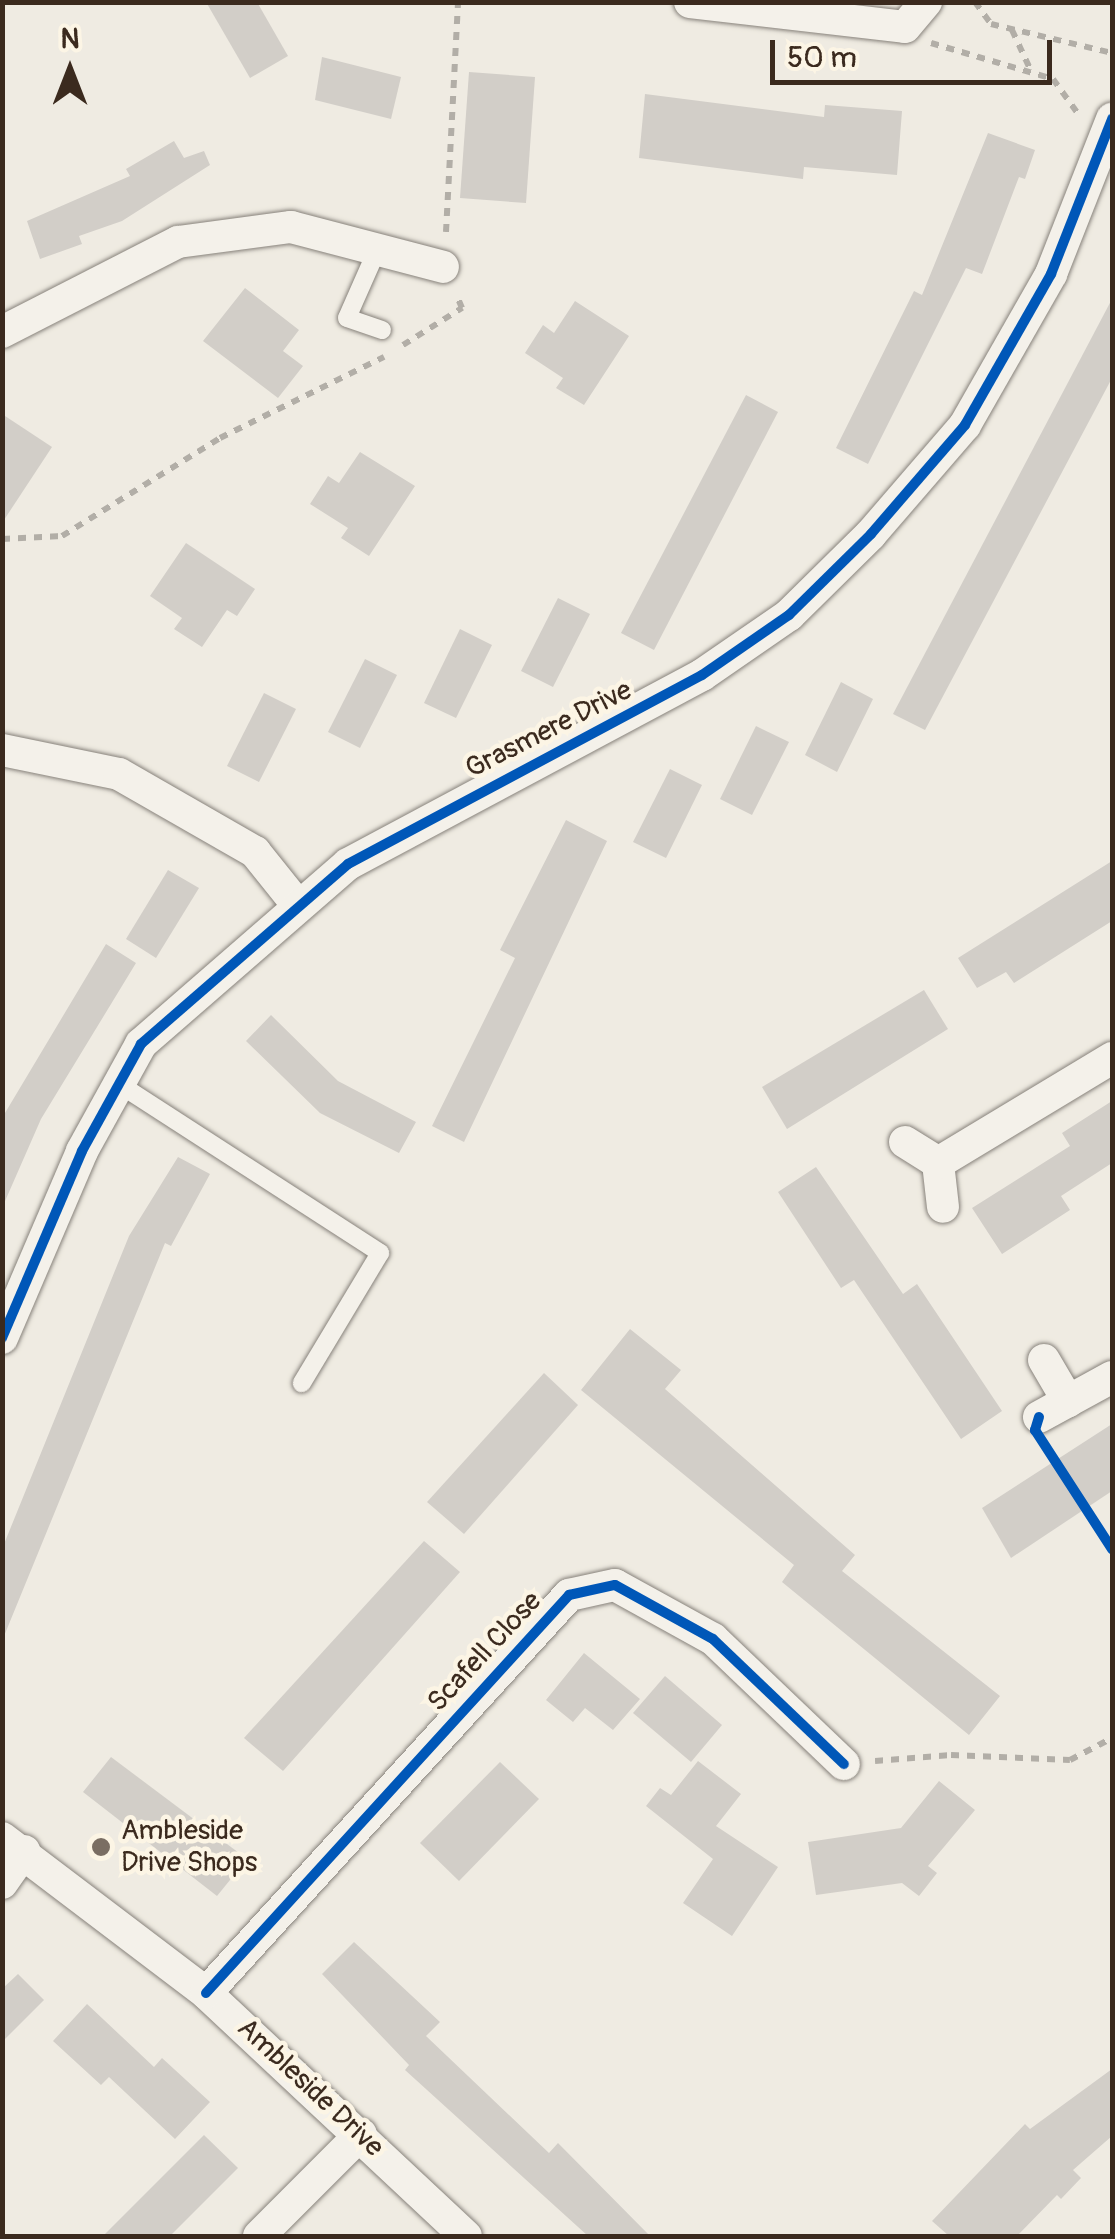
<!DOCTYPE html>
<style>
body{margin:0}
#map{position:relative;width:1115px;height:2239px;overflow:hidden;background:#efebe2;font-family:Pangolin,sans-serif}
div>[style]{position:absolute}
[style*='--x']{left:calc(var(--x)*1px);top:calc(var(--y)*1px);width:calc(var(--w)*1px);rotate:calc(var(--a)*1deg)}
.building>*{inset:0;background:#d2cec8}
.path>*{height:6px;margin-top:-3px;transform-origin:0;background:repeating-linear-gradient(90deg,#b2aea7 0 8px,transparent 0 16px)}
.roads{filter:drop-shadow(0 0 2px #87827b) drop-shadow(0 0 2px #87827b)}
.lane>*{height:18px;margin:-9px;padding:0 9px;transform-origin:9px;border-radius:9px;background:#f4f1ea}
.street>*{height:32px;margin:-16px;padding:0 16px;transform-origin:16px;border-radius:16px;background:#f4f1ea}
.cycleway>*{height:10px;margin:-5px;padding:0 5px;transform-origin:5px;border-radius:5px;background:#0057b8}
.dots>*{width:28px;height:28px;translate:-50% -50%;box-sizing:border-box;border:5px solid #fcf5e5;border-radius:50%}
span{translate:-50% -50%;white-space:nowrap;text-align:center;line-height:1.15;-webkit-text-stroke:9px #fcf5e5;paint-order:stroke}
.street-label{font-size:28px;color:#3b2a1e}
.poi-label{font-size:28px;color:#3b2a1e}
.left{translate:0 -50%;text-align:left}
.frame{position:absolute;inset:0;border:5px solid #3b2a1e;pointer-events:none}
.north{position:absolute;left:20px;top:20px;width:100px;height:100px;-webkit-text-stroke:8px #fcf5e5;paint-order:stroke;rotate:0deg;font-size:28px;font-weight:700;line-height:40px;text-align:center;color:#3b2a1e}
.north::after{content:'';display:block;margin:auto;width:35px;height:45px;background:#3b2a1e;clip-path:polygon(50% 0,100% 100%,50% 72%,0 100%)}
.scale{position:absolute;left:770px;top:40px;width:282px;height:45px;box-sizing:border-box;border:5px solid #3b2a1e;border-top:0;padding-left:12px;font-size:30px;line-height:35px;white-space:nowrap;color:#3b2a1e;-webkit-text-stroke:8px #fcf5e5;paint-order:stroke}
</style>
<div id="map">
<div class="building">
<i style="clip-path:polygon(206px 2px,257px 2px,288px 56px,250px 78px)"></i>
<i style="clip-path:polygon(322px 57px,401px 77px,391px 119px,315px 100px)"></i>
<i style="clip-path:polygon(469px 72px,535px 77px,526px 203px,460px 198px)"></i>
<i style="clip-path:polygon(645px 94px,824px 117px,825px 105px,902px 111px,897px 175px,804px 167px,803px 179px,639px 158px)"></i>
<i style="clip-path:polygon(988px 133px,1035px 150px,1025px 179px,1019px 177px,982px 274px,966px 268px,868px 464px,836px 448px,914px 291px,922px 295px)"></i>
<i style="clip-path:polygon(174px 141px,184px 158px,204px 151px,210px 165px,122px 221px,79px 236px,82px 244px,40px 259px,27px 221px,130px 176px,126px 169px)"></i>
<i style="clip-path:polygon(245px 288px,299px 330px,283px 351px,303px 366px,278px 398px,203px 341px)"></i>
<i style="clip-path:polygon(1112px 299px,1112px 378px,925px 730px,893px 714px)"></i>
<i style="clip-path:polygon(575px 301px,629px 336px,584px 405px,556px 388px,563px 378px,525px 353px,543px 325px,554px 333px)"></i>
<i style="clip-path:polygon(746px 395px,778px 412px,654px 650px,621px 633px)"></i>
<i style="clip-path:polygon(2px 414px,52px 447px,2px 523px)"></i>
<i style="clip-path:polygon(360px 452px,415px 486px,369px 556px,341px 538px,348px 528px,310px 504px,328px 476px,339px 483px)"></i>
<i style="clip-path:polygon(186px 543px,255px 589px,237px 616px,227px 610px,202px 647px,174px 629px,182px 618px,150px 596px)"></i>
<i style="clip-path:polygon(558px 598px,590px 614px,553px 687px,521px 671px)"></i>
<i style="clip-path:polygon(460px 629px,492px 645px,456px 718px,424px 703px)"></i>
<i style="clip-path:polygon(365px 659px,397px 675px,360px 748px,328px 732px)"></i>
<i style="clip-path:polygon(841px 682px,873px 699px,837px 772px,805px 755px)"></i>
<i style="clip-path:polygon(264px 693px,296px 709px,259px 782px,227px 766px)"></i>
<i style="clip-path:polygon(756px 726px,789px 742px,752px 815px,720px 799px)"></i>
<i style="clip-path:polygon(670px 769px,702px 785px,666px 858px,633px 842px)"></i>
<i style="clip-path:polygon(566px 820px,607px 841px,464px 1142px,432px 1126px,515px 958px,500px 950px)"></i>
<i style="clip-path:polygon(1112px 861px,1112px 921px,1014px 983px,1006px 972px,977px 988px,958px 958px)"></i>
<i style="clip-path:polygon(168px 870px,199px 888px,156px 958px,126px 939px)"></i>
<i style="clip-path:polygon(106px 944px,136px 963px,41px 1119px,2px 1208px,2px 1118px)"></i>
<i style="clip-path:polygon(924px 990px,948px 1029px,787px 1129px,762px 1087px)"></i>
<i style="clip-path:polygon(271px 1015px,338px 1081px,416px 1122px,399px 1153px,320px 1113px,246px 1041px)"></i>
<i style="clip-path:polygon(1112px 1101px,1112px 1163px,1061px 1196px,1070px 1210px,1002px 1254px,972px 1208px,1070px 1146px,1062px 1133px)"></i>
<i style="clip-path:polygon(178px 1157px,210px 1174px,171px 1246px,165px 1243px,2px 1641px,2px 1549px,129px 1236px)"></i>
<i style="clip-path:polygon(816px 1167px,903px 1294px,917px 1284px,1002px 1411px,961px 1439px,854px 1280px,841px 1288px,778px 1192px)"></i>
<i style="clip-path:polygon(630px 1329px,681px 1370px,665px 1389px,855px 1555px,842px 1571px,1000px 1696px,969px 1735px,782px 1582px,794px 1565px,581px 1390px)"></i>
<i style="clip-path:polygon(544px 1373px,578px 1405px,464px 1534px,427px 1502px)"></i>
<i style="clip-path:polygon(1112px 1424px,1112px 1491px,1011px 1558px,982px 1508px)"></i>
<i style="clip-path:polygon(424px 1541px,460px 1572px,283px 1771px,244px 1738px)"></i>
<i style="clip-path:polygon(584px 1653px,640px 1699px,613px 1730px,585px 1708px,573px 1722px,546px 1700px)"></i>
<i style="clip-path:polygon(665px 1676px,722px 1725px,691px 1762px,633px 1713px)"></i>
<i style="clip-path:polygon(111px 1757px,247px 1859px,217px 1896px,83px 1792px)"></i>
<i style="clip-path:polygon(698px 1761px,741px 1794px,716px 1826px,778px 1867px,732px 1936px,683px 1903px,713px 1859px,646px 1806px,660px 1788px,671px 1795px)"></i>
<i style="clip-path:polygon(500px 1762px,539px 1799px,459px 1881px,420px 1843px)"></i>
<i style="clip-path:polygon(939px 1781px,975px 1810px,928px 1866px,937px 1873px,919px 1896px,902px 1883px,816px 1895px,808px 1842px,901px 1828px)"></i>
<i style="clip-path:polygon(354px 1942px,440px 2022px,426px 2036px,549px 2153px,558px 2143px,650px 2236px,588px 2236px,405px 2070px,409px 2065px,322px 1974px)"></i>
<i style="clip-path:polygon(18px 1974px,44px 2000px,2px 2042px,2px 1989px)"></i>
<i style="clip-path:polygon(87px 2004px,154px 2067px,162px 2058px,210px 2102px,175px 2139px,109px 2077px,101px 2085px,53px 2041px)"></i>
<i style="clip-path:polygon(1112px 2069px,1112px 2136px,1073px 2170px,1081px 2178px,1061px 2199px,1057px 2195px,1017px 2236px,949px 2236px,932px 2221px,1025px 2124px,1030px 2129px)"></i>
<i style="clip-path:polygon(204px 2135px,238px 2168px,170px 2236px,103px 2236px)"></i>
</div>
<div class="path">
<i style="--x:975;--y:2;--w:27;--a:54"></i>
<i style="--x:991;--y:24;--w:124;--a:13.5"></i>
<i style="--x:1012;--y:30;--w:47;--a:65.1"></i>
<i style="--x:931;--y:43;--w:127;--a:16.4"></i>
<i style="--x:1053;--y:79;--w:44;--a:54.2"></i>
<i style="--x:446;--y:232;--w:230;--a:-87"></i>
<i style="--x:403;--y:345;--w:70;--a:-32.1"></i>
<i style="--x:462;--y:308;--w:13;--a:-113"></i>
<i style="--x:2;--y:539;--w:60;--a:-2.9"></i>
<i style="--x:62;--y:536;--w:186;--a:-31.8"></i>
<i style="--x:220;--y:438;--w:183;--a:-26.3"></i>
<i style="--x:875;--y:1761;--w:76;--a:-4.5"></i>
<i style="--x:951;--y:1755;--w:119;--a:2.4"></i>
<i style="--x:1070;--y:1760;--w:47;--a:-27.6"></i>
</div>
<div class="roads">
<div class="lane">
<i style="--x:377;--y:250;--w:74;--a:113.8"></i>
<i style="--x:347;--y:318;--w:37;--a:19"></i>
<i style="--x:119;--y:1084;--w:311;--a:32.9"></i>
<i style="--x:380;--y:1253;--w:152;--a:121"></i>
</div>
<div class="street">
<i style="--x:690;--y:2;--w:216;--a:6.6"></i>
<i style="--x:905;--y:27;--w:33;--a:-50"></i>
<i style="--x:2;--y:332;--w:198;--a:-27.1"></i>
<i style="--x:178;--y:242;--w:114;--a:-7.6"></i>
<i style="--x:291;--y:227;--w:157;--a:14.7"></i>
<i style="--x:2;--y:750;--w:119;--a:11.6"></i>
<i style="--x:119;--y:774;--w:157;--a:29.8"></i>
<i style="--x:255;--y:852;--w:65;--a:51.2"></i>
<i style="--x:905;--y:1142;--w:39;--a:32"></i>
<i style="--x:938;--y:1163;--w:44;--a:83.5"></i>
<i style="--x:938;--y:1163;--w:203;--a:-31.1"></i>
<i style="--x:2;--y:1338;--w:203;--a:-66.8"></i>
<i style="--x:82;--y:1151;--w:122;--a:-61.1"></i>
<i style="--x:141;--y:1044;--w:274;--a:-41"></i>
<i style="--x:348;--y:864;--w:401;--a:-28.1"></i>
<i style="--x:702;--y:675;--w:106;--a:-34.6"></i>
<i style="--x:789;--y:615;--w:115;--a:-44.6"></i>
<i style="--x:871;--y:534;--w:144;--a:-49.2"></i>
<i style="--x:965;--y:425;--w:174;--a:-60.3"></i>
<i style="--x:1051;--y:274;--w:167;--a:-68.5"></i>
<i style="--x:1044;--y:1360;--w:48;--a:59.7"></i>
<i style="--x:1039;--y:1417;--w:83;--a:-28.7"></i>
<i style="--x:2;--y:1838;--w:256;--a:37.2"></i>
<i style="--x:206;--y:1993;--w:356;--a:43.1"></i>
<i style="--x:2;--y:1883;--w:39;--a:-55"></i>
<i style="--x:206;--y:1993;--w:539;--a:-47.63"></i>
<i style="--x:569;--y:1595;--w:47;--a:-12.3"></i>
<i style="--x:615;--y:1585;--w:112;--a:28.9"></i>
<i style="--x:713;--y:1639;--w:181;--a:43.7"></i>
<i style="--x:259;--y:2236;--w:144;--a:-45"></i>
</div>
</div>
<div class="cycleway">
<i style="--x:2;--y:1338;--w:203;--a:-66.8"></i>
<i style="--x:82;--y:1151;--w:122;--a:-61.1"></i>
<i style="--x:141;--y:1044;--w:274;--a:-41"></i>
<i style="--x:348;--y:864;--w:401;--a:-28.1"></i>
<i style="--x:702;--y:675;--w:106;--a:-34.6"></i>
<i style="--x:789;--y:615;--w:115;--a:-44.6"></i>
<i style="--x:871;--y:534;--w:144;--a:-49.2"></i>
<i style="--x:965;--y:425;--w:174;--a:-60.3"></i>
<i style="--x:1051;--y:274;--w:167;--a:-68.5"></i>
<i style="--x:1039;--y:1417;--w:14;--a:107"></i>
<i style="--x:1035;--y:1430;--w:142;--a:57.1"></i>
<i style="--x:206;--y:1993;--w:539;--a:-47.63"></i>
<i style="--x:569;--y:1595;--w:47;--a:-12.3"></i>
<i style="--x:615;--y:1585;--w:112;--a:28.9"></i>
<i style="--x:713;--y:1639;--w:181;--a:43.7"></i>
</div>
<div class="dots">
<i style="left:101px;top:1847px;background:#7a6e63"></i>
</div>
<div class="street-label">
<span style="left:549px;top:730px;rotate:-27deg">Grasmere Drive</span>
<span style="left:485px;top:1652px;rotate:-47deg">Scafell Close</span>
<span style="left:310px;top:2088px;rotate:43deg">Ambleside Drive</span>
</div>
<div class="poi-label">
<span class="left" style="left:121px;top:1847px">Ambleside<br>Drive Shops</span>
</div>
<div class="frame"></div>
<div class="north">N</div>
<div class="scale">50 m</div>
</div>
